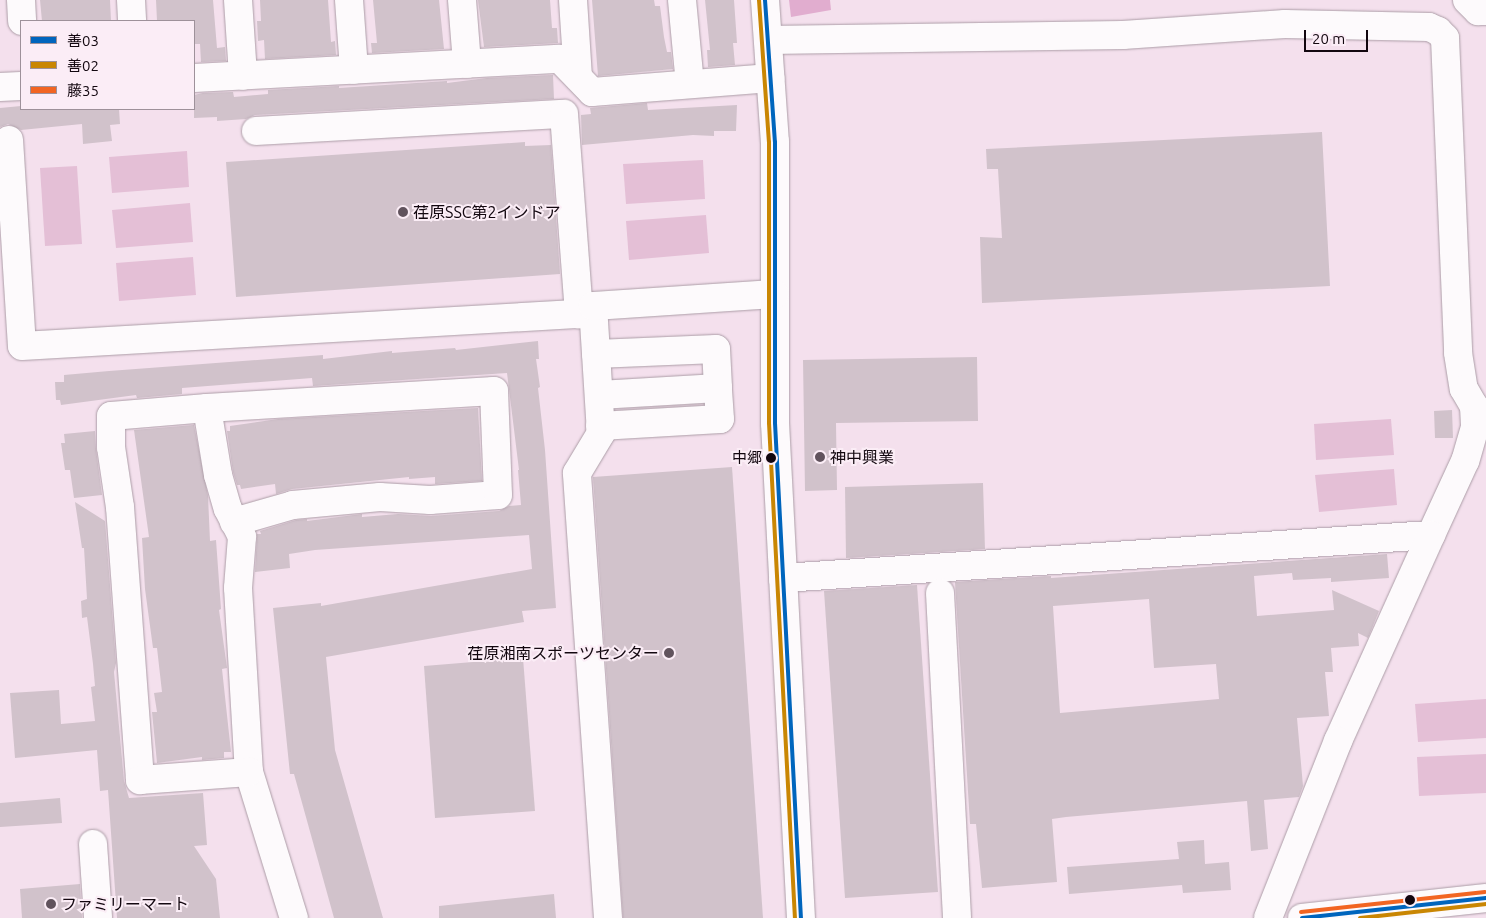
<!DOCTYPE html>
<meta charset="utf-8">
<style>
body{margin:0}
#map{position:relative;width:1486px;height:918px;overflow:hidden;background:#f4e0ed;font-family:Ubuntu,"Noto Sans JP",sans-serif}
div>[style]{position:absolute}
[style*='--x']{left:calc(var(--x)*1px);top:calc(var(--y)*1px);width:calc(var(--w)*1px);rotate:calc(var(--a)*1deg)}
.green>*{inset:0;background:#e4bfd6}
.forest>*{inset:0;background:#e1adcf}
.building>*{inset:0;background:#d1c2cb}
.roads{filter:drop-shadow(0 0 1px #ac9da7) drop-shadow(0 0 1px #ac9da7)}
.minor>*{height:28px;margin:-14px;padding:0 14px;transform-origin:14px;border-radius:14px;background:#fdfafc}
.bus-1>*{height:4px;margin:-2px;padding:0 2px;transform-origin:2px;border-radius:2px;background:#0065bd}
.bus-2>*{height:4px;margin:-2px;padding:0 2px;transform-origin:2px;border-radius:2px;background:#c98603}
.bus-3>*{height:4px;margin:-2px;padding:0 2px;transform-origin:2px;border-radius:2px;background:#f26522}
.dots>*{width:14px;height:14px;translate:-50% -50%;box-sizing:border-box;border:2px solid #fbedf6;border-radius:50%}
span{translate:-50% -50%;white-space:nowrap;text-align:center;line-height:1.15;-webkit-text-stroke:4px #fbedf6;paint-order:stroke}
.bus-label{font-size:15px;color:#12070f}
.right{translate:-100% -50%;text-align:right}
.poi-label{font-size:16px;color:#12070f}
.left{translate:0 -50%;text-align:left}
.legend{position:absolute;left:20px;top:20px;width:175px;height:90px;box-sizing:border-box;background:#fbedf6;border:1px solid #9e919a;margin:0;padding:6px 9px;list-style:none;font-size:15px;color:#12070f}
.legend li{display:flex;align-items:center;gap:10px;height:25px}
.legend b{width:25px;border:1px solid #9e919a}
.scale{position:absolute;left:1304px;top:30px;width:64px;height:22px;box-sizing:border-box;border:2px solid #12070f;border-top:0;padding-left:6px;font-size:15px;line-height:18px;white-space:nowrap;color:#12070f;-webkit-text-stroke:4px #fbedf6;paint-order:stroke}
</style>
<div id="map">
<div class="green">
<i style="clip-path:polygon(187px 151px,189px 187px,112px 193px,109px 157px)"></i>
<i style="clip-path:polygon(703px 160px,705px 199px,626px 204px,623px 164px)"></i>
<i style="clip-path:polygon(77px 166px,82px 244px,45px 246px,40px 168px)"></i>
<i style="clip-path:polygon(190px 203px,193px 242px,116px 248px,112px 210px)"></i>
<i style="clip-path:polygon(706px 215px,709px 253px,629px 260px,626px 221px)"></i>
<i style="clip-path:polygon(193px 257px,196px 295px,119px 301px,116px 263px)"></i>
<i style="clip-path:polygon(1391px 419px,1394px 455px,1316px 460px,1314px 424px)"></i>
<i style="clip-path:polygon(1394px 469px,1397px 505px,1319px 512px,1315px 475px)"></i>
<i style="clip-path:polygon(1486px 699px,1486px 738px,1418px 742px,1415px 704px)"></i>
<i style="clip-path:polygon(1486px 754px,1486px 793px,1419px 796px,1417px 757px)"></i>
</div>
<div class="forest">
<i style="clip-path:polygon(789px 0,830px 0,831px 10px,791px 17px)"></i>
</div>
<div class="building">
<i style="clip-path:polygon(40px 0,110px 0,111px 21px,42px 21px)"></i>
<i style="clip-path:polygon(156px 0,213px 0,217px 48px,225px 47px,226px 61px,201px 62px,200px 44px,194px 44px,194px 21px,157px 21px)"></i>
<i style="clip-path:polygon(260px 0,328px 0,331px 42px,335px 41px,336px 55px,265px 59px,264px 40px,258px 41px,257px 21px,261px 21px)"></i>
<i style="clip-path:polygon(373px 0,439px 0,444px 49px,372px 53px,371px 43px,377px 43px)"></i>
<i style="clip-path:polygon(478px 0,550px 0,552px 28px,557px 28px,558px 43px,484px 47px)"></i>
<i style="clip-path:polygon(592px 0,654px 0,655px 6px,660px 6px,664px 37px,667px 52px,671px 52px,673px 69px,598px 76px)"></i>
<i style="clip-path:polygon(705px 0,734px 0,737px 43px,733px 43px,735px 65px,708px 67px,707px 50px,710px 50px)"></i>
<i style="clip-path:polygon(553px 75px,554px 99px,255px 115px,246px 119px,217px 121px,217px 117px,194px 118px,194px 95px,203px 93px,233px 92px,234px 97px,268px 94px,268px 90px,339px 86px,339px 88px,447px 81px,447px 83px,487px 78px)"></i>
<i style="clip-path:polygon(647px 103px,648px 110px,737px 105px,736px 131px,714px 131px,714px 136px,693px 135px,582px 145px,581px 115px,591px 114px,590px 108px)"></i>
<i style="clip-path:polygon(21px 106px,21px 109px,119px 109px,120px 124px,110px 125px,112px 141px,83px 144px,82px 124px,21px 130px,8px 124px,0 127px,0 108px)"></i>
<i style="clip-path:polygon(1322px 132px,1330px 286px,982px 303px,980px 237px,1002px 238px,998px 169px,987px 169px,986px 149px)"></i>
<i style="clip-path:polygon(525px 142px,525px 146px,551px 145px,560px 274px,236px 297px,226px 162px)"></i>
<i style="clip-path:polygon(538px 341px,539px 359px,536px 359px,540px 387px,538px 388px,545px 450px,556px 608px,522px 611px,524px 622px,326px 657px,335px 750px,383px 918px,334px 918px,294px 774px,290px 774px,273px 608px,321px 603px,321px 606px,532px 569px,529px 535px,315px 550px,289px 554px,290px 568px,255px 572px,257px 534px,261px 534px,260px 531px,296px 520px,307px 519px,307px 521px,362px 514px,362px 517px,398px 514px,431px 516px,499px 511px,509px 506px,521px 505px,518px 470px,519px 470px,507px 373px,313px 386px,312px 378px,182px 388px,182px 394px,137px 398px,136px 395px,61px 405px,60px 400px,56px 400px,55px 382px,64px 382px,64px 375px,109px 371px,323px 355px,323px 359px,392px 351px,392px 353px,455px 348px,456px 350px)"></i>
<i style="clip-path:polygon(977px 357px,978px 421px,836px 423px,837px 490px,805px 491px,803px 360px)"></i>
<i style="clip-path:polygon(478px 408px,482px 481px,435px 484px,435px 477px,409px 479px,409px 477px,292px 489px,276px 494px,275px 484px,241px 489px,240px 485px,237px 485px,233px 472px,227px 431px,230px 431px,230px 426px,278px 419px)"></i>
<i style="clip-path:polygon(1452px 410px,1453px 438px,1435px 438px,1434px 411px)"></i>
<i style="clip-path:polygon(194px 425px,208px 496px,210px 541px,216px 540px,221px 609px,219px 610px,227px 668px,222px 669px,231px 752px,224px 752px,224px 758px,202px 760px,202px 757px,157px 763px,152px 712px,157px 712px,154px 693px,162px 692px,157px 648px,153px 648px,145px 589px,142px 538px,149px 537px,134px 430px)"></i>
<i style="clip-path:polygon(95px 431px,96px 449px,102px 495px,74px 498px,70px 470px,65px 470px,61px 443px,65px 443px,64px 434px)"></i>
<i style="clip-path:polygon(732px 467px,763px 918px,623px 918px,593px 477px)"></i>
<i style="clip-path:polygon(983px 483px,985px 549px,846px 558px,845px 487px)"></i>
<i style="clip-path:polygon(75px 502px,105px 521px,116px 663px,114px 672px,124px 781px,129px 798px,203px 793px,207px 845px,194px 846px,216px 879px,220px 918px,117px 918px,108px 790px,100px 791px,97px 750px,15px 758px,10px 693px,59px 690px,61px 724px,95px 721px,91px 687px,95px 686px,93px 664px,87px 617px,82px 618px,81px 601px,87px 599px,84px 548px,82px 548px)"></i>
<i style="clip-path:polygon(evenodd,1387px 554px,1389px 578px,1331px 582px,1331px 578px,1293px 580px,1292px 573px,1254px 576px,1257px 616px,1334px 610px,1332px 590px,1379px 611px,1368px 638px,1358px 633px,1359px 646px,1331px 648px,1333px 672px,1325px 672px,1329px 716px,1297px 718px,1303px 786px,1299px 797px,1264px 800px,1268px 849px,1251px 851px,1247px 801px,1066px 817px,1052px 819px,1057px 882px,982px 888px,976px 824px,970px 824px,955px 582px,1051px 576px,1051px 578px,1387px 554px,1149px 599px,1154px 668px,1216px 664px,1219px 699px,1060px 713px,1053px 606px,1149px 599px)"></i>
<i style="clip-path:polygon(917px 585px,938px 892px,845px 898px,824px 591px)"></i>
<i style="clip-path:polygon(523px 658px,535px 811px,435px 818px,424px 666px)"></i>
<i style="clip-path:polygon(60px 798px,62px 823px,0 827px,0 803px)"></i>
<i style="clip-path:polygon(1204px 840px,1205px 864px,1229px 862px,1231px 890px,1183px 893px,1182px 885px,1069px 894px,1067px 867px,1179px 859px,1177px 842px)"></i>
<i style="clip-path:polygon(80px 884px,82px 918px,22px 918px,20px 889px)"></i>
<i style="clip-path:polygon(554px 894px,556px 918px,439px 918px,439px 906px)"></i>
</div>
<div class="roads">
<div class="minor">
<i style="--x:21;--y:0;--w:21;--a:87"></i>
<i style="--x:131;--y:0;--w:21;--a:87"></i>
<i style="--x:238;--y:0;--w:76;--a:86.2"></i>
<i style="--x:349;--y:0;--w:70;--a:85.9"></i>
<i style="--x:462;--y:0;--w:64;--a:85.5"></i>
<i style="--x:573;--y:0;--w:77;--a:86.3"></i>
<i style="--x:682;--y:0;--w:84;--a:84.6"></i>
<i style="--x:765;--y:0;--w:142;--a:86"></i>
<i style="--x:775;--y:142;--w:281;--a:90"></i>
<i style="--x:775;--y:423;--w:496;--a:87"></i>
<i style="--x:1467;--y:0;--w:16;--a:45"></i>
<i style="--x:1478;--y:11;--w:8;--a:0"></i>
<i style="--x:768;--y:40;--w:355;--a:-0.8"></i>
<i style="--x:1123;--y:35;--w:162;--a:-3.9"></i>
<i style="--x:1285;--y:24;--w:144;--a:1.2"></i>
<i style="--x:1429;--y:27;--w:10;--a:24"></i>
<i style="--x:1438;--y:31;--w:10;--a:45"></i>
<i style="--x:1445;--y:38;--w:315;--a:87.6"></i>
<i style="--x:1458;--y:353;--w:36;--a:81"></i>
<i style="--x:1464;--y:389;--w:20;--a:60"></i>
<i style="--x:1474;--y:406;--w:21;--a:87"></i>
<i style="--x:1475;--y:427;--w:35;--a:106"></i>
<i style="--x:1465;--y:461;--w:81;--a:114.7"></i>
<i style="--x:194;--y:78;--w:366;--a:-3"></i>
<i style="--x:560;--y:59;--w:46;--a:45.9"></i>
<i style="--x:592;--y:92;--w:179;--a:-4.5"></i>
<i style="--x:0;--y:87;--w:21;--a:-3"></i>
<i style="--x:256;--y:131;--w:308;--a:-3.2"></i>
<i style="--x:564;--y:114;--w:201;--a:85.7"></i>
<i style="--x:9;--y:140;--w:206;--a:86.4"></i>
<i style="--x:22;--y:346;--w:572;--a:-3.31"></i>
<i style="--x:596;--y:354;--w:120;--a:-2.4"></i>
<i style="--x:716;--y:349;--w:39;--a:87"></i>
<i style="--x:718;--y:388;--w:119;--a:176.6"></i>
<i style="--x:207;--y:408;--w:68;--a:80.7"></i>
<i style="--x:218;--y:475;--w:35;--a:74"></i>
<i style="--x:228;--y:509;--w:31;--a:63"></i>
<i style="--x:242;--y:537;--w:51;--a:94.5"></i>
<i style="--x:238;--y:588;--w:184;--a:86.6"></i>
<i style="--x:249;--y:772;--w:153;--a:72.9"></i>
<i style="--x:600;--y:426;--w:120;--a:-3.3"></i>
<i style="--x:720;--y:419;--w:31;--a:-94"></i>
<i style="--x:234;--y:522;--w:61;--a:-16.1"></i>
<i style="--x:293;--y:505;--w:87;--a:-5.3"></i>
<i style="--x:380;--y:497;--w:50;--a:3.4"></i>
<i style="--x:430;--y:500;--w:68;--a:-4.2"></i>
<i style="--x:498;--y:495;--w:104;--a:-92.2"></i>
<i style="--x:494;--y:391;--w:288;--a:176.6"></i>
<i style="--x:207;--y:408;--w:96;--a:175.2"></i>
<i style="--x:111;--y:416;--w:31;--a:90"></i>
<i style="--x:111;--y:447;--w:61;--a:81.5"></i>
<i style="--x:120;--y:507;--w:274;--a:85.8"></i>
<i style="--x:140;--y:780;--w:109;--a:-4.2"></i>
<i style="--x:783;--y:578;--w:649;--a:-3.8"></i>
<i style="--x:1431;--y:535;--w:226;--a:114.3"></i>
<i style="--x:1338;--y:741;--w:190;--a:111.6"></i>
<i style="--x:940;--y:593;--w:325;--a:87"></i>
<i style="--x:93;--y:844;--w:74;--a:86.1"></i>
<i style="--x:608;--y:918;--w:446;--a:-94"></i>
<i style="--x:577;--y:473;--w:47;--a:-59"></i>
<i style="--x:601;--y:433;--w:127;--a:-93.6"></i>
<i style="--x:593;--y:306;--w:182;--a:-3.8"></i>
<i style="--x:1302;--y:918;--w:185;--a:-6.2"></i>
</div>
</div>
<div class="bus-1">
<i style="--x:765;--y:0;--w:142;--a:86"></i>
<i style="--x:775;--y:142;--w:281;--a:90"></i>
<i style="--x:775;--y:423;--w:496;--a:87"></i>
<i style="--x:1302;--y:918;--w:185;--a:-6.2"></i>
</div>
<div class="bus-2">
<i style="--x:759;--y:0;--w:142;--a:86"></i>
<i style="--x:769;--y:142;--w:281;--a:90"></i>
<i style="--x:769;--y:423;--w:496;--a:87"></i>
<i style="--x:1360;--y:918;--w:127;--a:-6.3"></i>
</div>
<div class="bus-3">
<i style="--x:1301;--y:912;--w:185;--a:-6.2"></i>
</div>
<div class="dots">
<i style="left:403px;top:212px;background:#61535d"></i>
<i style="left:820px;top:457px;background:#61535d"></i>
<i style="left:771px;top:458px;background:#12070f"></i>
<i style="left:669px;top:653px;background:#61535d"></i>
<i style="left:1410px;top:900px;background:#12070f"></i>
<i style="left:51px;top:904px;background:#61535d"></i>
</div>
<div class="bus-label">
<span class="right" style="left:762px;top:458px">中郷</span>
</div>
<div class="poi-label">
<span class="left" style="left:413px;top:212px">荏原SSC第2インドア</span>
<span class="left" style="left:830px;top:457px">神中興業</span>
<span class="right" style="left:659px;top:653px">荏原湘南スポーツセンター</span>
<span class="left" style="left:61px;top:904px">ファミリーマート</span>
</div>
<ul class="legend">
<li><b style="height:6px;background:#0065bd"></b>善03</li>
<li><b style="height:6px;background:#c98603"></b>善02</li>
<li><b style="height:6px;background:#f26522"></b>藤35</li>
</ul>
<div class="scale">20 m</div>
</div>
